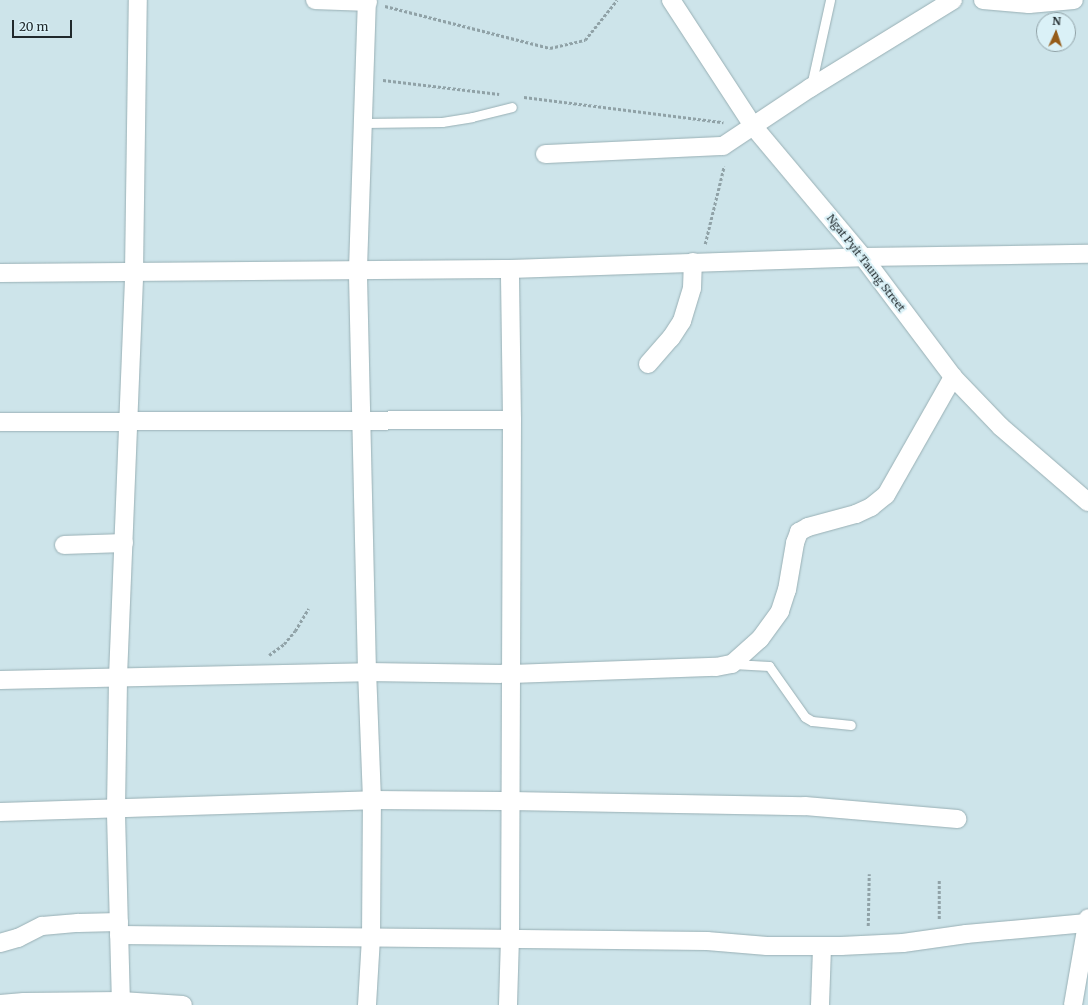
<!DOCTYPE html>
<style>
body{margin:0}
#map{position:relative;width:1088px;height:1005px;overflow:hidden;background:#cde4ea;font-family:Merriweather,serif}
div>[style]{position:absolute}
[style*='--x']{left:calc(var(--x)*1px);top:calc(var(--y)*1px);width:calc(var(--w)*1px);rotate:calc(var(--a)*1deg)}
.path>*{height:2.5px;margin-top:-1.25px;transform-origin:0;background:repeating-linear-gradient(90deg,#90a2a7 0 3px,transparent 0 5px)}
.roads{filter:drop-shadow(0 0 1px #98afb4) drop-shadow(0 0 1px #98afb4)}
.service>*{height:9px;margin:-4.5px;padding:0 4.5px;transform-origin:4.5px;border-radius:4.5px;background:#fff}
.minor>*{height:18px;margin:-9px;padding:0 9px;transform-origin:9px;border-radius:9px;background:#fff}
span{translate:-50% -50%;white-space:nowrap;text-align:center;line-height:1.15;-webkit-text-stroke:4px #daf1f7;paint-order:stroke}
.street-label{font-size:11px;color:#20292c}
.north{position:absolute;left:1036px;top:12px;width:40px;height:40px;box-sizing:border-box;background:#daf1f7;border:1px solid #90a1a6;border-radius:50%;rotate:3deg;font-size:11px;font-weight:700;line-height:16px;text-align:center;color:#20292c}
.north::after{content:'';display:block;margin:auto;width:14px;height:18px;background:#955c19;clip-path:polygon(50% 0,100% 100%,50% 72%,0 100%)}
.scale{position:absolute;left:12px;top:20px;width:60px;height:18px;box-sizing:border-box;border:2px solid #20292c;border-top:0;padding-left:5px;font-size:12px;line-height:14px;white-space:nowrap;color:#20292c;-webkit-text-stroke:3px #daf1f7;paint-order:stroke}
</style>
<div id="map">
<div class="path">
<i style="--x:385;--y:6;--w:170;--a:14.3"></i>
<i style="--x:550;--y:48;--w:36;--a:-13"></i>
<i style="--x:585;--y:40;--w:51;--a:-51.3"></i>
<i style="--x:383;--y:80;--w:117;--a:6.9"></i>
<i style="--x:524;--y:97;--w:201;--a:7.2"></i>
<i style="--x:705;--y:244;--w:80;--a:-76.3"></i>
<i style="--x:269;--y:655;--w:19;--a:-36"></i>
<i style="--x:284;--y:644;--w:17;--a:-50"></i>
<i style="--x:295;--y:631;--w:26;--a:-59"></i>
<i style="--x:939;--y:919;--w:39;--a:-90"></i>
<i style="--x:868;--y:926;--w:52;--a:-88.9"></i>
</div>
<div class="roads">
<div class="service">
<i style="--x:811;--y:86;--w:88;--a:-77.5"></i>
<i style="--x:364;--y:123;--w:78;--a:-0.7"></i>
<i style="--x:442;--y:122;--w:30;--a:-9"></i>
<i style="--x:472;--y:117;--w:41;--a:-14"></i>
<i style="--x:733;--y:664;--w:36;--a:3"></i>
<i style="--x:769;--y:666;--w:62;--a:54.8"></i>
<i style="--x:805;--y:717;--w:8;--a:30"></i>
<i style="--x:812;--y:721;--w:39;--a:6"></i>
</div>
<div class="minor">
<i style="--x:315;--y:0;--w:53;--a:2.2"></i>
<i style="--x:671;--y:0;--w:150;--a:56.9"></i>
<i style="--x:753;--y:126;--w:171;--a:50"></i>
<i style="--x:863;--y:257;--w:150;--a:53.1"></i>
<i style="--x:953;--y:377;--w:69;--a:46.2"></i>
<i style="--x:1001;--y:427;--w:115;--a:40.8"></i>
<i style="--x:983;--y:0;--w:46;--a:5"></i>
<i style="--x:1029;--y:4;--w:45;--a:-5.1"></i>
<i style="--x:545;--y:154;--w:178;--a:-2.6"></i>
<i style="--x:723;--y:146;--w:105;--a:-33.7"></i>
<i style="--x:810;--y:88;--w:168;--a:-31.6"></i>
<i style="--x:0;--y:273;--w:510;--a:-0.45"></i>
<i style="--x:510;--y:269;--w:353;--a:-1.9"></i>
<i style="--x:863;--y:257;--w:225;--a:-0.8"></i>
<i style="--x:648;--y:364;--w:35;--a:-49"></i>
<i style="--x:671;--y:338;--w:20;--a:-57"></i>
<i style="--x:682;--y:321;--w:34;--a:-73"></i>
<i style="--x:692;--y:288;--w:26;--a:-88"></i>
<i style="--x:0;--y:422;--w:512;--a:-0.22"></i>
<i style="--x:64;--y:545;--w:60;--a:-1.9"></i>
<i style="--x:0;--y:680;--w:367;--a:-1.2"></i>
<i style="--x:367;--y:672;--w:144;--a:0.8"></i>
<i style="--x:511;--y:674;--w:205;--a:-2"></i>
<i style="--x:716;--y:667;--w:16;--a:-11"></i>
<i style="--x:732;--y:664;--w:38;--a:-42"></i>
<i style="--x:760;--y:639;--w:34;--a:-54"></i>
<i style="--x:780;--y:611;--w:22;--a:-72"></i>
<i style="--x:787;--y:590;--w:48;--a:-80.3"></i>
<i style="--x:795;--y:543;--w:12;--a:-70"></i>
<i style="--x:799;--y:532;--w:10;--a:-29"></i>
<i style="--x:808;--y:527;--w:50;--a:-15.2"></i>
<i style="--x:856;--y:514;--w:17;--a:-25"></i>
<i style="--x:871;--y:507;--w:19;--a:-39"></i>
<i style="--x:886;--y:495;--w:136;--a:-60.4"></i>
<i style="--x:0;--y:812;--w:372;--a:-1.8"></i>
<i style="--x:372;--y:800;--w:138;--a:0.4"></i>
<i style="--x:510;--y:801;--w:295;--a:1"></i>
<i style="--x:805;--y:806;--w:153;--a:4.9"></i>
<i style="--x:119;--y:935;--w:588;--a:0.58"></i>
<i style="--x:707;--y:941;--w:60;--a:4.8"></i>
<i style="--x:767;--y:946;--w:74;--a:0"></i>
<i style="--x:841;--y:946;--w:62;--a:-2.8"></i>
<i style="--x:903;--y:943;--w:64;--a:-8.1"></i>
<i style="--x:966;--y:934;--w:121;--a:-5.2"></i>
<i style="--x:0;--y:943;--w:19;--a:-16"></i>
<i style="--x:18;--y:938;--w:27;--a:-27"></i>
<i style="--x:42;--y:926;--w:36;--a:-5"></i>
<i style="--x:78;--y:923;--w:41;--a:-1.4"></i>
<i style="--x:0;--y:1004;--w:24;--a:-5"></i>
<i style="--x:24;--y:1002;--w:97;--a:-0.6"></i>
<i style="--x:121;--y:1001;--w:62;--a:3.7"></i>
<i style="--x:121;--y:1005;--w:197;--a:-91.5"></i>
<i style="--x:116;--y:808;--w:131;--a:-89.1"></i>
<i style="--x:118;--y:677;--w:405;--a:-87.7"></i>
<i style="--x:134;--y:272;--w:272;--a:-89.2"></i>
<i style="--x:367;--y:1005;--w:68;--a:-86.6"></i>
<i style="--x:371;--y:937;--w:137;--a:-89.6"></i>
<i style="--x:372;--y:800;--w:128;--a:-92.2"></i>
<i style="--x:367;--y:672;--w:403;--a:-91.3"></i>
<i style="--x:358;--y:269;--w:269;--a:-88.1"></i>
<i style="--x:508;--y:1005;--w:66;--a:-88.3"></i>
<i style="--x:510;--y:939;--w:519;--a:-89.78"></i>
<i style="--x:512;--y:420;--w:151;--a:-90.8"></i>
<i style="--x:820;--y:1005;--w:58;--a:-88"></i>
<i style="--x:1073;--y:1005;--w:88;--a:-80.2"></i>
</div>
</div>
<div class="street-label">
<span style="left:866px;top:263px;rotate:52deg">Ngat Pyit Taung Street</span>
</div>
<div class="north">N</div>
<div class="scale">20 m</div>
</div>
